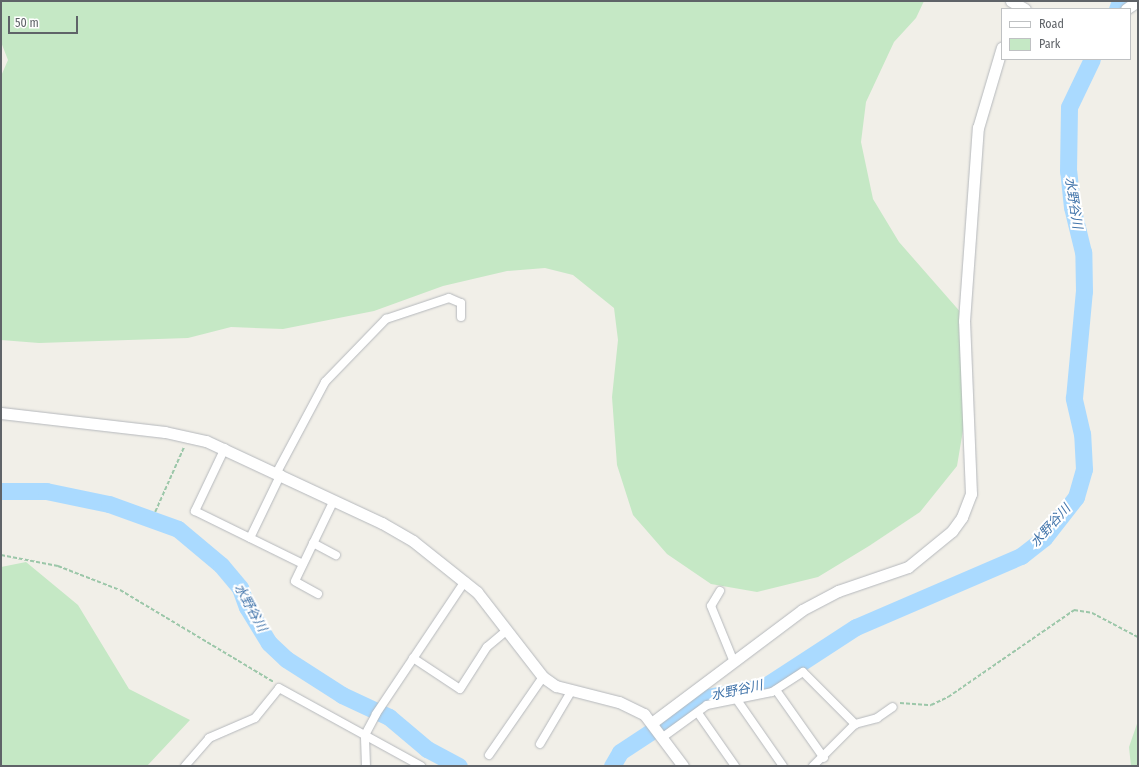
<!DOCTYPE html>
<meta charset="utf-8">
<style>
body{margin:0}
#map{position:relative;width:1139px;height:767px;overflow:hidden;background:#f1efe8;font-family:"Fira Sans Condensed","Noto Sans JP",sans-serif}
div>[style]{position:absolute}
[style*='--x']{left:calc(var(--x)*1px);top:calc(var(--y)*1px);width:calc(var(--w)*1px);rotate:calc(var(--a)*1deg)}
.green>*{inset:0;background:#c5e8c5}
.river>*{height:17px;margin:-8.5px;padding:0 8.5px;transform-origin:8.5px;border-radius:8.5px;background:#aadaff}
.path>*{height:1.5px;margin-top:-0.75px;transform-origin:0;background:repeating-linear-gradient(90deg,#9cc7a9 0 4px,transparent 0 6px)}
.roads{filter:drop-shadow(0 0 1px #b5b8bc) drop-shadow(0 0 1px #b5b8bc)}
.street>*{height:8px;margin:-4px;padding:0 4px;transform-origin:4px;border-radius:4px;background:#fff}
.secondary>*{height:11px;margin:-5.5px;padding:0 5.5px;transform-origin:5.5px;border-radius:5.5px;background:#fff}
span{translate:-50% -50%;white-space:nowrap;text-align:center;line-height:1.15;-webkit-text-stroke:4px #fff;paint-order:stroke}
.water-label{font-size:13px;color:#4174aa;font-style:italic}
.frame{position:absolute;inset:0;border:2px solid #5f6368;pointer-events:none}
.legend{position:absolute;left:1001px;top:8px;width:130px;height:52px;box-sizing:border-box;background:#fff;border:1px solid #bfc1c3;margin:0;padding:5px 7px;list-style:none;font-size:12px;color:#5f6368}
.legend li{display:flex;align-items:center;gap:8px;height:20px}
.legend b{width:20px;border:1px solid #bfc1c3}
.scale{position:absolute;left:8px;top:16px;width:70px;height:18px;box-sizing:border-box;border:2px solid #5f6368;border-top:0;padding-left:5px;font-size:12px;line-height:14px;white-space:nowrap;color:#5f6368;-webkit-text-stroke:3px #fff;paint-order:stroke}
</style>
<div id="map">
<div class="green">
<i style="clip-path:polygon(1px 1px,924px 1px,916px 18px,894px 42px,866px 102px,861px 142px,873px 199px,899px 242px,963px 315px,966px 412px,957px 466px,920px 512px,869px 546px,818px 577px,757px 592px,711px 584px,667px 554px,633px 515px,617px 465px,612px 397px,618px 340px,614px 308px,573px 275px,545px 268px,507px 271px,443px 286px,374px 311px,283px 329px,231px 327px,188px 338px,39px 343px,1px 340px,1px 76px,8px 60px,1px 42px)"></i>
<i style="clip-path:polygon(26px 562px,78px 605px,129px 689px,190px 720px,147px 766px,1px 766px,1px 567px)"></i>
<i style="clip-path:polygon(1138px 721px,1138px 766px,1131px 766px,1129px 747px)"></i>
</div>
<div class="river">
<i style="--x:1117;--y:9;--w:9;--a:-69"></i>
<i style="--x:1;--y:491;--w:45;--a:0"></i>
<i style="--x:46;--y:491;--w:64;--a:11.7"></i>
<i style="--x:109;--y:504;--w:73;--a:19.9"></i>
<i style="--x:178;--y:529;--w:56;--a:39.9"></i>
<i style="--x:221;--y:565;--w:30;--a:50"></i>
<i style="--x:240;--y:588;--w:20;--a:70"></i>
<i style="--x:247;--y:607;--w:42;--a:58.6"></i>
<i style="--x:269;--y:643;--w:23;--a:43"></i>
<i style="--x:286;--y:659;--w:67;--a:32.7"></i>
<i style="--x:342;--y:695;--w:52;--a:25.1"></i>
<i style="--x:389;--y:717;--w:50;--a:40.1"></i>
<i style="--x:427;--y:749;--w:36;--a:28"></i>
<i style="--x:612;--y:766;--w:16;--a:-60"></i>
<i style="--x:620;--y:752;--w:98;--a:-33.4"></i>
<i style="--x:702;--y:698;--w:64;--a:-10.8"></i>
<i style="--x:765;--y:686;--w:108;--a:-33"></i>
<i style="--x:856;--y:627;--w:180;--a:-23.3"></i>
<i style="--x:1021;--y:556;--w:29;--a:-38"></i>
<i style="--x:1044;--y:538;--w:52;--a:-52"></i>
<i style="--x:1076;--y:497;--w:29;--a:-74"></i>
<i style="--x:1084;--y:469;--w:35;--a:-93"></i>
<i style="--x:1082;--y:434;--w:37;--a:-103"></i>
<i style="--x:1074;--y:398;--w:107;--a:-84.7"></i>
<i style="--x:1084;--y:291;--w:39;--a:-91"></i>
<i style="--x:1083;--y:252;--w:46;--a:-103.7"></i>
<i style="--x:1072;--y:207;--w:36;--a:-96"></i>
<i style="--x:1068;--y:171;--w:64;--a:-89.1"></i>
<i style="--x:1069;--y:107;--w:53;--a:-64.4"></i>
</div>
<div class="path">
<i style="--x:155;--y:512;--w:71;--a:-66"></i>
<i style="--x:1;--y:555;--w:58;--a:10.9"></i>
<i style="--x:58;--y:566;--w:66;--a:21.2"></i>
<i style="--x:120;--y:590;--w:179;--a:30.9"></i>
<i style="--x:900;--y:703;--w:31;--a:4"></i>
<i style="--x:931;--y:705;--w:19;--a:-25"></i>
<i style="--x:948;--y:697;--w:153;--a:-34.6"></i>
<i style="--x:1074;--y:610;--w:18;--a:9"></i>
<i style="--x:1092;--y:613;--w:52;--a:27.6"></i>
</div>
<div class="roads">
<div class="street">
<i style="--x:225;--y:448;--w:70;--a:115.5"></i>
<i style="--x:195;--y:511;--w:120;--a:26.1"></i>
<i style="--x:277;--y:472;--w:102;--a:-61.9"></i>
<i style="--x:325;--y:382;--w:88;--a:-45.9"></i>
<i style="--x:386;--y:319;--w:66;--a:-18.4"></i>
<i style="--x:449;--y:298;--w:13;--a:23"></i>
<i style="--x:461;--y:303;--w:14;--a:90"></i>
<i style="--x:250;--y:538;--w:71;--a:-64.2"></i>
<i style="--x:313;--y:543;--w:26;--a:28"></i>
<i style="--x:720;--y:591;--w:17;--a:121"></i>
<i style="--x:711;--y:606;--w:61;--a:67.7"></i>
<i style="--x:318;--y:594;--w:26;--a:-151"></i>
<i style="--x:295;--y:581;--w:90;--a:-64.3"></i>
<i style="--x:413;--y:658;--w:56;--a:33.4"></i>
<i style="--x:460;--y:689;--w:50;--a:-57.3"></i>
<i style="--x:487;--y:647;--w:25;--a:-40"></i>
<i style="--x:776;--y:690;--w:83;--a:54.8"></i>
<i style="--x:735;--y:697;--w:84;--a:55.2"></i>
<i style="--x:698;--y:713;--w:65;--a:55.1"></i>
<i style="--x:663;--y:737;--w:54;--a:-36"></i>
<i style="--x:707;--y:705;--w:66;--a:-11.3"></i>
<i style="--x:772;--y:692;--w:37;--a:-33"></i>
<i style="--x:803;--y:672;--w:74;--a:45"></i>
<i style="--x:540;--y:744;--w:63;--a:-59.3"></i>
<i style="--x:489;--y:755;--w:95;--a:-55.3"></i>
<i style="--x:185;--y:766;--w:37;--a:-49"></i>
<i style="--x:209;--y:738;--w:50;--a:-23.5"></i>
<i style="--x:255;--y:718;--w:38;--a:-51"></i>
<i style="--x:279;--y:688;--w:162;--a:28.8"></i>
<i style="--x:366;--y:766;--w:31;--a:-92"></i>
<i style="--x:365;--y:735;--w:24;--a:-62"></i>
<i style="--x:376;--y:714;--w:160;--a:-56.2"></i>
<i style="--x:813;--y:766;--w:59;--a:-45"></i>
<i style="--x:855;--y:724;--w:23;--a:-15"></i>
<i style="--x:877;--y:718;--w:19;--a:-35"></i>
</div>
<div class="secondary">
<i style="--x:1011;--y:1;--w:16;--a:30"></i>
<i style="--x:1126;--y:9;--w:14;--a:-34"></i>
<i style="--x:1;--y:413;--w:165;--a:6.6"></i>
<i style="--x:165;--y:432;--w:42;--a:12.4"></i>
<i style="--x:206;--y:441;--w:194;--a:25"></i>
<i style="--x:382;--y:523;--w:36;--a:30"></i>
<i style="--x:413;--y:541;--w:82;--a:38.6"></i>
<i style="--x:477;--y:592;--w:108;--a:52.2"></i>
<i style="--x:543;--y:677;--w:16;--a:35"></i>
<i style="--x:556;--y:686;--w:65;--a:14.3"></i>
<i style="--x:619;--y:702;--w:28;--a:26"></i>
<i style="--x:644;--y:714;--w:65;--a:53.1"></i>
<i style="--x:653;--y:722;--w:186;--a:-36.9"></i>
<i style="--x:802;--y:610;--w:41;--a:-27.8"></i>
<i style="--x:838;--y:591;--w:74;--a:-18.9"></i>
<i style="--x:908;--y:567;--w:57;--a:-39.3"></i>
<i style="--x:952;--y:531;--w:17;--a:-54"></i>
<i style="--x:962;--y:517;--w:25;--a:-69"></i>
<i style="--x:971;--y:494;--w:173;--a:-92.3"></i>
<i style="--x:964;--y:321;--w:194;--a:-85.9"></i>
<i style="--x:978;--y:128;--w:84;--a:-73.5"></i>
</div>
</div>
<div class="water-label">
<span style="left:1073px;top:203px;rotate:81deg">水野谷川</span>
<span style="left:1051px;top:526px;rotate:-48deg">水野谷川</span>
<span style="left:250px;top:608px;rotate:61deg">水野谷川</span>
<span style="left:737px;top:691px;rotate:-12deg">水野谷川</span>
</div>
<div class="frame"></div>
<ul class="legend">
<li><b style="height:5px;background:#fff"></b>Road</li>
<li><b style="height:11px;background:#c5e8c5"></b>Park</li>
</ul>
<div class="scale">50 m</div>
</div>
